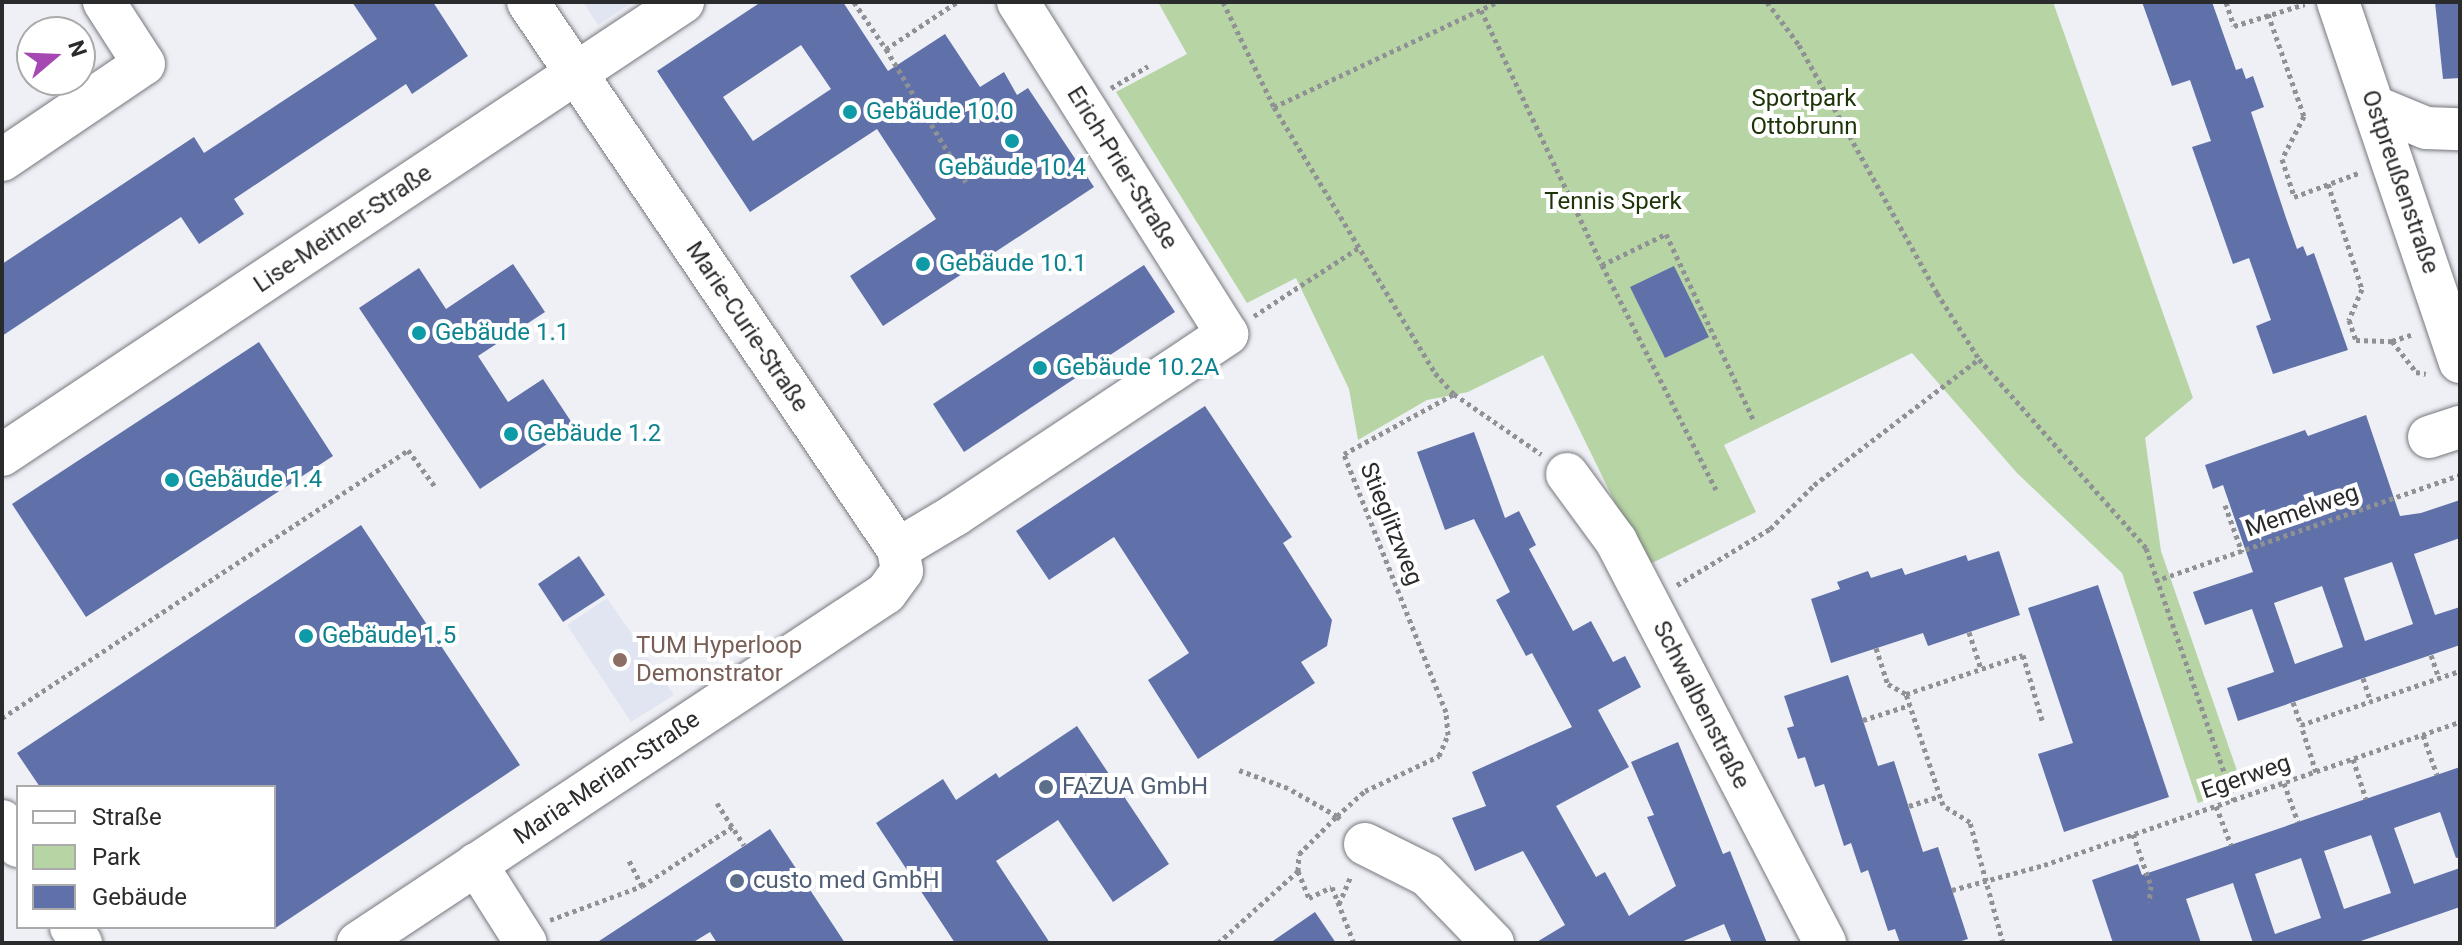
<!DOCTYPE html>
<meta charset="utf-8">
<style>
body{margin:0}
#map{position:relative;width:2462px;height:945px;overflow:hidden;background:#eef0f6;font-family:Roboto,sans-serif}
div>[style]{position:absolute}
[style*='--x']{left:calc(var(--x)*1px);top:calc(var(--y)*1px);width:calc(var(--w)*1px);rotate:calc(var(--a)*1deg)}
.built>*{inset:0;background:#e0e5f1}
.green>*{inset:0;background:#b7d4a4}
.building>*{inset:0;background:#6071aa}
.path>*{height:5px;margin-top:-2.5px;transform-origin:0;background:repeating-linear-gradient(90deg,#909195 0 4px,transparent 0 8px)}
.roads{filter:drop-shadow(0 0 2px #76787d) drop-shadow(0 0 2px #76787d)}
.minor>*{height:42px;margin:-21px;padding:0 21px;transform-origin:21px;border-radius:21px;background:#fff}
.dots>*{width:22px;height:22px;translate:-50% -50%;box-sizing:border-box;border:4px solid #fff;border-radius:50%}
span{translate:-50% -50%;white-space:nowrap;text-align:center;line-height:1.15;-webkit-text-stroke:8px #fff;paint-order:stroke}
.park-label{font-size:24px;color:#1d3308}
.culture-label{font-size:24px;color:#0d838f}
.left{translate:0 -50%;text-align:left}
.street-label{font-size:24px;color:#2a2b2d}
.education-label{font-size:24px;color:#785e54}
.service-label{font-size:24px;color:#4e5e75}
.frame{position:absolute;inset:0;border:4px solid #2a2b2d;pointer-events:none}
.legend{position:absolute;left:16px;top:785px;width:260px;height:144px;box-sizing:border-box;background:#fff;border:2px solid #aaaaab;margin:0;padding:10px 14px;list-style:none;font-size:24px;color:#2a2b2d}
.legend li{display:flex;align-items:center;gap:16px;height:40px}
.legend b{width:40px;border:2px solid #aaaaab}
.north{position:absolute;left:16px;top:16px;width:80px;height:80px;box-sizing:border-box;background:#fff;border:2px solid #aaaaab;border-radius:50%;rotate:71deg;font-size:22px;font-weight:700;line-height:32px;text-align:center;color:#2a2b2d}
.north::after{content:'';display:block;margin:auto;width:28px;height:36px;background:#a548b2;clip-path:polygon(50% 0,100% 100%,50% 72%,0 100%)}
</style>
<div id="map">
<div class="built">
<i style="clip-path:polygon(583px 2px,633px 2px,598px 25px)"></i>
<i style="clip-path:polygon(607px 598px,674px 695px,631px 722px,567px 625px)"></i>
</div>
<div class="green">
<i style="clip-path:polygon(1158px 2px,2053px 2px,2193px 398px,2145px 438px,2161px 551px,2243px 788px,2198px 803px,2122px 573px,2017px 473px,1912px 353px,1724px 445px,1756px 512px,1646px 566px,1543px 355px,1468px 392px,1427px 400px,1358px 440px,1349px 389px,1296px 278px,1247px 303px,1116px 92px,1187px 54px)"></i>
</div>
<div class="building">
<i style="clip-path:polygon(352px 2px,433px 2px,468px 56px,412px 94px,406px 84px,234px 199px,244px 214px,199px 244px,181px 217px,2px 336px,2px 264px,194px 137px,204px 153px,377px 39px)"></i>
<i style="clip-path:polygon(evenodd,761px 2px,843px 2px,888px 71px,945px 34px,980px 87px,1004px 72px,1017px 95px,1028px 88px,1094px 187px,883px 326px,850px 276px,936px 219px,877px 129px,750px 212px,657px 71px,761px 2px,801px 45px,831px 89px,753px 141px,723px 97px,801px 45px)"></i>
<i style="clip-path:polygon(2142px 2px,2212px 2px,2236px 70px,2242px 68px,2246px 79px,2253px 76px,2264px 107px,2251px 112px,2286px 218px,2297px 249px,2303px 246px,2307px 256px,2314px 253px,2348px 350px,2273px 374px,2256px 326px,2271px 320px,2249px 258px,2233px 264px,2192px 147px,2211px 141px,2190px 80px,2172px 86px)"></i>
<i style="clip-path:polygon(2435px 2px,2460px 2px,2460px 78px,2443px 79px)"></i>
<i style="clip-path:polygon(513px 264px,545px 312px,478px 356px,508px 402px,543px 379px,574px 426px,480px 489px,359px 308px,419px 268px,446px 309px)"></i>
<i style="clip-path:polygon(1144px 265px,1175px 312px,964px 452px,933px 404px)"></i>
<i style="clip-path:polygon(1674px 266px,1709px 337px,1665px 358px,1630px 287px)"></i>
<i style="clip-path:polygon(259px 342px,333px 456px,86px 617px,12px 504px)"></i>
<i style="clip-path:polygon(1205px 406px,1292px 537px,1283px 543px,1332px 620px,1327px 646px,1301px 662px,1315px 683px,1198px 759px,1148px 680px,1189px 653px,1114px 537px,1049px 580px,1016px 531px)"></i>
<i style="clip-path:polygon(evenodd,2366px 415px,2400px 516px,2421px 513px,2460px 500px,2460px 538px,2414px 554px,2435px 615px,2460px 607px,2460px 645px,2238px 721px,2227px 688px,2274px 672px,2252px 609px,2205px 625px,2193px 592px,2253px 572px,2223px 485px,2213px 489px,2205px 465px,2305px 430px,2308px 436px,2366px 415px,2392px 562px,2413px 624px,2365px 641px,2344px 578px,2392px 562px,2366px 415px,2322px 586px,2343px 647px,2295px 664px,2274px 603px,2322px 586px)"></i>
<i style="clip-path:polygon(1474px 432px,1505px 518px,1519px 511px,1536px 545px,1529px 549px,1573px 631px,1591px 621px,1613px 662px,1625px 656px,1641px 687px,1598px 710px,1629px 767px,1556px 806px,1596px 877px,1605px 872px,1629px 916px,1676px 886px,1647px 817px,1654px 815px,1631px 762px,1678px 742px,1723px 854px,1730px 851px,1767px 943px,1732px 943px,1724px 924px,1679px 943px,1535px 943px,1565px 925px,1523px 851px,1475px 871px,1452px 818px,1486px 806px,1472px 772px,1572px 727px,1532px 653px,1526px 656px,1496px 600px,1510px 592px,1474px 519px,1445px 530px,1417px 452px)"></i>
<i style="clip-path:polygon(361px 525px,520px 765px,274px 929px,274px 787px,40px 787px,17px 753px)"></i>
<i style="clip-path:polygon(1999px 551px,2020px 615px,1928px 646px,1923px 633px,1831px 663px,1811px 599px,1840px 589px,1837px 582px,1868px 571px,1871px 578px,1902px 568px,1905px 575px,1966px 555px,1968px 561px)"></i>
<i style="clip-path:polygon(579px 556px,605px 595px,563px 622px,538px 584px)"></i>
<i style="clip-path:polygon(2098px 585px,2169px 797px,2064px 832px,2038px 754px,2073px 743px,2028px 608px)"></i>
<i style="clip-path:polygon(1848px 675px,1878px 766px,1894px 761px,1923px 852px,1938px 847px,1968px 939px,1955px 943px,1900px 943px,1895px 929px,1888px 931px,1868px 870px,1861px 873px,1851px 843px,1844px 846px,1824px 784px,1815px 787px,1805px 757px,1798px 759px,1787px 728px,1794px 726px,1784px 696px)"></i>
<i style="clip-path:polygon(1077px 726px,1169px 864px,1113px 902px,1058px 820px,996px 861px,1050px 943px,955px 943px,876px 823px,943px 779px,956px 800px,996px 773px,999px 778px)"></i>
<i style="clip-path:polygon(evenodd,2460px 767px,2460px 857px,2456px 858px,2440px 812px,2394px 828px,2414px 884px,2460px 868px,2460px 907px,2355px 943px,2253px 943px,2233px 883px,2186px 899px,2201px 943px,2113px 943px,2092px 880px,2138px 864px,2142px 875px,2460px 767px,2371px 835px,2391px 893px,2344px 909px,2324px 851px,2371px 835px,2460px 767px,2301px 858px,2321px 918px,2275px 934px,2255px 874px,2301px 858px)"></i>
<i style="clip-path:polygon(770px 829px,845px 943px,717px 943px,710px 932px,692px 943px,596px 943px)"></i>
<i style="clip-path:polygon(1315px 912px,1336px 943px,1270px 943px)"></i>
</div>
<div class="path">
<i style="--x:854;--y:2;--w:57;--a:55.8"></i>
<i style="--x:886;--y:49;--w:85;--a:-33.5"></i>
<i style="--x:1223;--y:2;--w:117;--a:64.1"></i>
<i style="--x:1274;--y:107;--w:311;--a:58.8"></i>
<i style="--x:1435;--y:373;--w:28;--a:48"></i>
<i style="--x:1767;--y:2;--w:54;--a:53.3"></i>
<i style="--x:1799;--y:45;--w:284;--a:60.9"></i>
<i style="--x:1937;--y:293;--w:78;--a:57.5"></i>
<i style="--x:1979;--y:359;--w:252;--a:48.5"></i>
<i style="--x:2146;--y:548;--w:267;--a:70.8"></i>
<i style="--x:2226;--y:2;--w:25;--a:72"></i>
<i style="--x:2234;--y:26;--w:74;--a:-17.2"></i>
<i style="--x:1481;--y:10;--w:282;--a:64.6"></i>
<i style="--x:1602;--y:265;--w:252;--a:63.1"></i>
<i style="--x:2268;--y:14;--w:108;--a:70.6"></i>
<i style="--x:2304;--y:116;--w:48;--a:117.1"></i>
<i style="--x:2282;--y:159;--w:40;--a:72"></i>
<i style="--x:2294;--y:197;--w:72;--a:-20.5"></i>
<i style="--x:886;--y:49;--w:155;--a:59"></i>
<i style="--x:1111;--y:88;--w:43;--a:-30.7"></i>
<i style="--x:1274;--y:107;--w:246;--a:-25.2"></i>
<i style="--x:2328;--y:184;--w:110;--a:72.1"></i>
<i style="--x:2362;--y:289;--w:34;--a:113"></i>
<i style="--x:2349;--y:320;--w:21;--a:71"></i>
<i style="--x:2356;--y:340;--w:36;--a:2"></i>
<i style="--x:2392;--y:341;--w:39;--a:52"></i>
<i style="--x:2416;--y:372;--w:10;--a:11"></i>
<i style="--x:1602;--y:265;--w:71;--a:-25.8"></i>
<i style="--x:1666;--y:234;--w:207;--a:64.8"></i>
<i style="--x:1254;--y:316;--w:126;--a:-33.1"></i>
<i style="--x:2392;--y:341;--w:23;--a:-18"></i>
<i style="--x:2225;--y:505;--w:50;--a:70.1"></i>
<i style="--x:2155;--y:581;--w:323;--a:-19.2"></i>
<i style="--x:1677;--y:585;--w:109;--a:-31.1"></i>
<i style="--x:1770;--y:529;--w:62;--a:-45"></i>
<i style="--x:1814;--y:485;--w:208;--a:-37.4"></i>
<i style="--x:1969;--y:632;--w:38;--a:72"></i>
<i style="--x:1876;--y:648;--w:38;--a:72"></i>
<i style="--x:1888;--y:684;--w:21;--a:29"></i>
<i style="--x:2431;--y:655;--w:24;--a:71"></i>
<i style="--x:2363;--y:678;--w:25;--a:72"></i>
<i style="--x:2293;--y:702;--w:24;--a:71"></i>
<i style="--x:2;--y:718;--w:486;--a:-33.4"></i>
<i style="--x:408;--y:450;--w:47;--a:53.6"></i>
<i style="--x:1863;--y:720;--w:49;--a:-17.7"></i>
<i style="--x:2423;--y:735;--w:42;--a:70.7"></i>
<i style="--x:2353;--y:759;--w:42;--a:72"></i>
<i style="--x:2316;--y:772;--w:49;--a:-107.7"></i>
<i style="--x:2301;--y:725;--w:168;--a:-18.8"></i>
<i style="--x:2284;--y:783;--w:41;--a:70.3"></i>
<i style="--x:717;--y:803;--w:50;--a:57.3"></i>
<i style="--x:1909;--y:806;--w:33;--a:-18"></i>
<i style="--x:2216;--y:806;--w:42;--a:69"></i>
<i style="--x:1340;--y:819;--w:4;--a:-135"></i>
<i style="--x:1337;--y:816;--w:38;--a:-42"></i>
<i style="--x:1365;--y:791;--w:82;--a:-25.3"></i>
<i style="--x:1439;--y:756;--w:23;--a:-67"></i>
<i style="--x:1448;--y:735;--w:23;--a:-95"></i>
<i style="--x:1446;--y:712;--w:277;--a:-111.6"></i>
<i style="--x:1344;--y:454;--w:125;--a:-28.6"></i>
<i style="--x:1454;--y:394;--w:106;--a:34.6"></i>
<i style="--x:2133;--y:834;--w:55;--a:70.9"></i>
<i style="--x:2151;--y:886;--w:16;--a:97"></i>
<i style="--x:1298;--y:871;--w:29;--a:68"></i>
<i style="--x:1309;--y:898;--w:25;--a:-26"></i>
<i style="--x:1332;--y:887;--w:60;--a:68.6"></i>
<i style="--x:642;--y:886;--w:108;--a:-33.2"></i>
<i style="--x:1952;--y:890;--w:95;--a:-15.2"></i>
<i style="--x:2044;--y:865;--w:440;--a:-19"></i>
<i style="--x:1339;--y:904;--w:30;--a:-67"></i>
<i style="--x:550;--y:920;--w:98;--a:-20.3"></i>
<i style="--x:642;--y:886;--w:29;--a:-117"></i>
<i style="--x:1218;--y:943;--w:108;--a:-42"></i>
<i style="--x:1298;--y:871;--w:17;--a:-87"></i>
<i style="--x:1299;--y:854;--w:54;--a:-45"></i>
<i style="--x:1337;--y:816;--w:56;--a:-150.3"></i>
<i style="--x:1288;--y:788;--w:52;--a:-159.8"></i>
<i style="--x:2003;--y:943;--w:125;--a:-105.3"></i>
<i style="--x:1970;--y:822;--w:32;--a:-148"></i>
<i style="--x:1943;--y:805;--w:117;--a:-108.4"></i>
<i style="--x:1906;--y:694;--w:123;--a:-18.4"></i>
<i style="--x:2023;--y:655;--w:68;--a:73.7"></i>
</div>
<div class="roads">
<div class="minor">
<i style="--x:2338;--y:2;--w:380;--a:71.3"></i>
<i style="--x:2375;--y:107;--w:55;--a:22.4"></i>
<i style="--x:2426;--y:128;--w:34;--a:2"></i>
<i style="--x:2;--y:160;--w:171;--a:-34.1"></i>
<i style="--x:144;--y:64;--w:74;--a:-122.8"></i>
<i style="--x:2429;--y:437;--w:33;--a:-18"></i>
<i style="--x:2;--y:455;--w:818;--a:-33.63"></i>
<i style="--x:1567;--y:474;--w:83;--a:53.8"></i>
<i style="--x:1616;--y:541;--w:453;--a:62.5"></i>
<i style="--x:898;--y:549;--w:66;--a:-30.8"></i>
<i style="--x:955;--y:515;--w:327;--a:-33.6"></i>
<i style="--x:1227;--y:334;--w:392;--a:-122.2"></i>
<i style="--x:2;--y:821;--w:30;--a:57"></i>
<i style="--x:1365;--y:844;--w:69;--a:26.6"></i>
<i style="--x:1427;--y:875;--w:95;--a:45.9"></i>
<i style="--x:476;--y:864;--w:93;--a:57.7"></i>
<i style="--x:71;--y:927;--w:19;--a:58"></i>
<i style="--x:358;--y:943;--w:633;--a:-33.54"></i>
<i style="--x:886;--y:593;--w:27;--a:-54"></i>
<i style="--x:902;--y:571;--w:22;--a:-100"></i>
<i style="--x:898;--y:549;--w:660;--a:-124.08"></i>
</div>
</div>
<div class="dots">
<i style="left:850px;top:112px;background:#0f9aa8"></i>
<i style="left:1012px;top:141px;background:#0f9aa8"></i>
<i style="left:923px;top:264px;background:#0f9aa8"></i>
<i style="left:419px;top:333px;background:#0f9aa8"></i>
<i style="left:1040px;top:368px;background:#0f9aa8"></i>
<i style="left:511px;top:434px;background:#0f9aa8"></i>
<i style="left:172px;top:480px;background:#0f9aa8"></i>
<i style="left:306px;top:636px;background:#0f9aa8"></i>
<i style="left:620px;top:660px;background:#8d6e63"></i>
<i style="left:1046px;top:787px;background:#5c6f8a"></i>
<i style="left:737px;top:881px;background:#5c6f8a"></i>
</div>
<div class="park-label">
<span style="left:1804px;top:113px">Sportpark<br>Ottobrunn</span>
<span style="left:1613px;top:202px">Tennis Sperk</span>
</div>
<div class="culture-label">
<span class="left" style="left:866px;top:112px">Gebäude 10.0</span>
<span style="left:1012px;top:168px">Gebäude 10.4</span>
<span class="left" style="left:939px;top:264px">Gebäude 10.1</span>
<span class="left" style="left:435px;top:333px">Gebäude 1.1</span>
<span class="left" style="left:1056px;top:368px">Gebäude 10.2A</span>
<span class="left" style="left:527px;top:434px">Gebäude 1.2</span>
<span class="left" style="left:188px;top:480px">Gebäude 1.4</span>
<span class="left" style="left:322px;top:636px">Gebäude 1.5</span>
</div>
<div class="street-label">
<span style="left:1122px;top:168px;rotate:58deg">Erich-Prier-Straße</span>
<span style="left:2400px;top:182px;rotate:71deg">Ostpreußenstraße</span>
<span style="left:343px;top:229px;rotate:-34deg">Lise-Meitner-Straße</span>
<span style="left:747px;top:327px;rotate:56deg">Marie-Curie-Straße</span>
<span style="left:2302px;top:511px;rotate:-19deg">Memelweg</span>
<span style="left:1391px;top:524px;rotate:68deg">Stieglitzweg</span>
<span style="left:1701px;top:705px;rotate:63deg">Schwalbenstraße</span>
<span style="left:2246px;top:777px;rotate:-19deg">Egerweg</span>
<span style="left:607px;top:778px;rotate:-34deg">Maria-Merian-Straße</span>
</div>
<div class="education-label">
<span class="left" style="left:636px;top:660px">TUM Hyperloop<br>Demonstrator</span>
</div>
<div class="service-label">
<span class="left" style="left:1062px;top:787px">FAZUA GmbH</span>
<span class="left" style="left:753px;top:881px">custo med GmbH</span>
</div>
<div class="frame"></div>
<ul class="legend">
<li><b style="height:10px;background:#fff"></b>Straße</li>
<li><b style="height:22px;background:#b7d4a4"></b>Park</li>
<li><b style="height:22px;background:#6071aa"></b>Gebäude</li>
</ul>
<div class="north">N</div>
</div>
